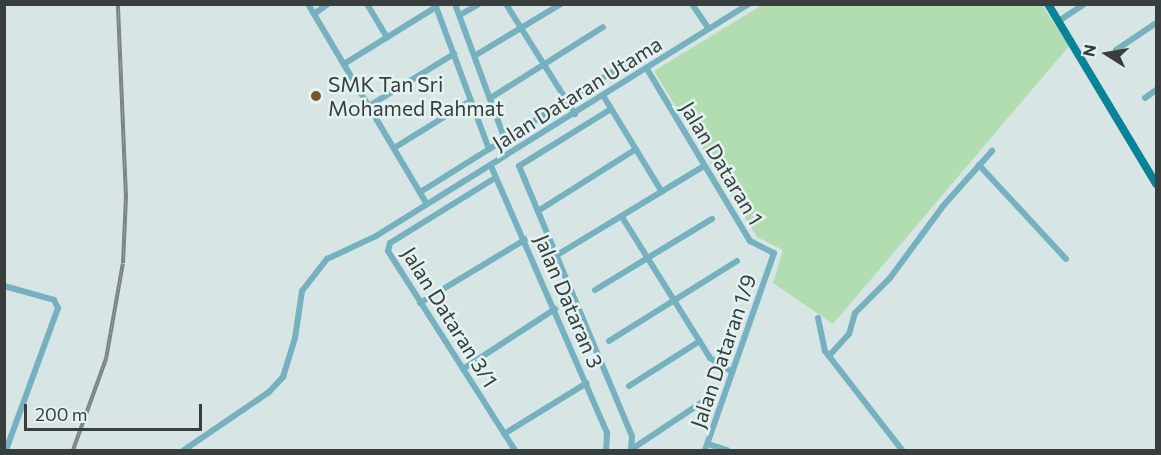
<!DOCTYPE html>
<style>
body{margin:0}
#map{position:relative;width:1161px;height:455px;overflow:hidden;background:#d7e5e4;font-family:Commissioner,sans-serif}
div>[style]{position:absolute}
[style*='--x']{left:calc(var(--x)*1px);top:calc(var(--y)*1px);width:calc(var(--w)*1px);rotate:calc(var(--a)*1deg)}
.green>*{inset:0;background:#b2ddb1}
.minor>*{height:6px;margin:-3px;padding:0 3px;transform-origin:3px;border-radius:3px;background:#76b1c0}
.major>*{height:8px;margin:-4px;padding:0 4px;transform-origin:4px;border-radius:4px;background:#098398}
.rail>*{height:4px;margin-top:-2px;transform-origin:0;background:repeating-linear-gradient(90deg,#e4f2f1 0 4.5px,#7b8483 0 9px);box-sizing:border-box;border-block:2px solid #7b8483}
.dots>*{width:16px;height:16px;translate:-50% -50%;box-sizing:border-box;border:3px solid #e4f2f1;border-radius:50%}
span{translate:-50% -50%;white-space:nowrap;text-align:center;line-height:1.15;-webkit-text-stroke:5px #e4f2f1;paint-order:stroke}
.poi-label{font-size:21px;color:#383e3d}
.left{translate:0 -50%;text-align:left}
.street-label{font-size:21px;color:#383e3d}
.frame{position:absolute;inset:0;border:6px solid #383e3d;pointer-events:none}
.north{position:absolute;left:1077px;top:24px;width:60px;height:60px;-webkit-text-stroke:4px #e4f2f1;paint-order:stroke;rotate:281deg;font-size:16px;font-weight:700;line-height:24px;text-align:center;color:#383e3d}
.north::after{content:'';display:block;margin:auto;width:21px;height:27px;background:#383e3d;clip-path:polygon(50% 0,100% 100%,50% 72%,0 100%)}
.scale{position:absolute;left:24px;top:404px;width:178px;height:27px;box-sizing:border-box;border:3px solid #383e3d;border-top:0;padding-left:8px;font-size:18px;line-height:21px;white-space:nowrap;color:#383e3d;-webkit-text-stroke:4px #e4f2f1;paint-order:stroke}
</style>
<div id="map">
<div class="green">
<i style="clip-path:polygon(762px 5px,1042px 5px,1069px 46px,833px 324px,773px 283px,783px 250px,757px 237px,654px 71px)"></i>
</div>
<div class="minor">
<i style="--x:308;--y:4;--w:231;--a:59.3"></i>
<i style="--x:367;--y:4;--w:39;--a:59"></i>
<i style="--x:435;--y:4;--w:155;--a:69.6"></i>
<i style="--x:455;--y:4;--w:145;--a:69.8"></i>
<i style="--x:506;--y:4;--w:130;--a:57.9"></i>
<i style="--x:692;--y:4;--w:30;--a:56"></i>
<i style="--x:314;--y:14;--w:17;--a:-36"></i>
<i style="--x:460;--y:15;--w:22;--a:-30"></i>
<i style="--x:1059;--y:21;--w:30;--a:-34"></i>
<i style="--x:1116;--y:50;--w:48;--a:-34"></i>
<i style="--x:476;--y:55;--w:99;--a:-31"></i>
<i style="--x:344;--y:64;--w:108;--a:-31.8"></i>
<i style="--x:647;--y:69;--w:200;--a:59.1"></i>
<i style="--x:750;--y:241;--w:27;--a:27"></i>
<i style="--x:774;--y:253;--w:209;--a:109.3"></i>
<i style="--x:492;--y:97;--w:131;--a:-32.2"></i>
<i style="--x:604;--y:97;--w:111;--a:58.6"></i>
<i style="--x:1145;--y:98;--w:14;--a:-36"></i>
<i style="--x:369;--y:106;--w:100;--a:-31.5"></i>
<i style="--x:611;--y:109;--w:108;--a:148.2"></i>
<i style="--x:519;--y:166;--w:293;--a:67.3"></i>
<i style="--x:632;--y:436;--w:14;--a:94"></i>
<i style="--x:394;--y:148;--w:89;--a:-31.7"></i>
<i style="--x:979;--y:165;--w:128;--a:47.2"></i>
<i style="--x:491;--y:166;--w:291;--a:66.5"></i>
<i style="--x:607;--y:433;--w:17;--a:93"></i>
<i style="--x:495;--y:178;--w:123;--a:148.2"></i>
<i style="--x:390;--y:243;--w:8;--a:104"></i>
<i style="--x:388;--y:251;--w:236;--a:57.5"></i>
<i style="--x:422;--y:191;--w:242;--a:-32"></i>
<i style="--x:538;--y:211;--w:116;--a:-32.3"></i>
<i style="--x:622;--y:217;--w:166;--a:58"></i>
<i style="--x:710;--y:358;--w:26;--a:32"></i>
<i style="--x:557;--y:255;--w:172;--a:-31.2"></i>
<i style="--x:4;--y:286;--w:52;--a:15.6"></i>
<i style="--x:54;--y:300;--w:9;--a:63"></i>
<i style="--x:58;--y:308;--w:151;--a:110.1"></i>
<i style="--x:595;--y:290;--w:137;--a:-31.3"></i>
<i style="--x:420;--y:303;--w:124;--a:-31.1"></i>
<i style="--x:818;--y:318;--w:34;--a:78"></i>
<i style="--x:825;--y:351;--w:125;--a:52.1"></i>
<i style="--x:609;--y:341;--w:151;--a:-32"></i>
<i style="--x:829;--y:356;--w:30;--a:-48"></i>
<i style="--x:849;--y:334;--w:22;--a:-74"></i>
<i style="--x:855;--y:313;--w:49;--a:-45"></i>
<i style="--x:890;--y:278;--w:89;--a:-53.6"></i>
<i style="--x:943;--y:206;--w:74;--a:-48.3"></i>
<i style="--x:463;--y:369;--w:110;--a:-33.1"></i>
<i style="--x:629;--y:386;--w:84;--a:-32.4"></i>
<i style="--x:504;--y:434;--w:97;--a:-31.6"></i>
<i style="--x:708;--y:444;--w:20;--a:18"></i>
<i style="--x:632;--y:449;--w:94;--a:-33.7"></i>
<i style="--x:184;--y:450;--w:103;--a:-34.3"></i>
<i style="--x:269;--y:392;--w:21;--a:-47"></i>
<i style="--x:283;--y:377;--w:41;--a:-72.9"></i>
<i style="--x:295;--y:338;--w:48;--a:-81.5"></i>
<i style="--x:302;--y:291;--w:41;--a:-52"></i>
<i style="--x:327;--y:259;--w:54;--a:-25.1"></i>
<i style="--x:376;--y:236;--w:439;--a:-31.9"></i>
</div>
<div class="major">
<i style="--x:1048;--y:4;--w:210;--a:59"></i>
</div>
<div class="rail">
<i style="--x:73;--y:450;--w:97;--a:-70.1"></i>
<i style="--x:106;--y:359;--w:97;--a:-80"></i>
<i style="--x:123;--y:263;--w:65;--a:-87.4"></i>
<i style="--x:126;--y:198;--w:194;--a:-92.4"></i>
</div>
<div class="dots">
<i style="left:316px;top:96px;background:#76572c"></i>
</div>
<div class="poi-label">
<span class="left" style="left:328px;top:96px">SMK Tan Sri<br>Mohamed Rahmat</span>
</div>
<div class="street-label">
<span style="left:577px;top:93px;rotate:-32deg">Jalan Dataran Utama</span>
<span style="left:722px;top:163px;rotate:59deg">Jalan Dataran 1</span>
<span style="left:569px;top:301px;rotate:67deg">Jalan Dataran 3</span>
<span style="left:450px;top:317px;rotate:58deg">Jalan Dataran 3/1</span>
<span style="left:723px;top:351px;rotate:-71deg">Jalan Dataran 1/9</span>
</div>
<div class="frame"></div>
<div class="north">N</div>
<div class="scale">200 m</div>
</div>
